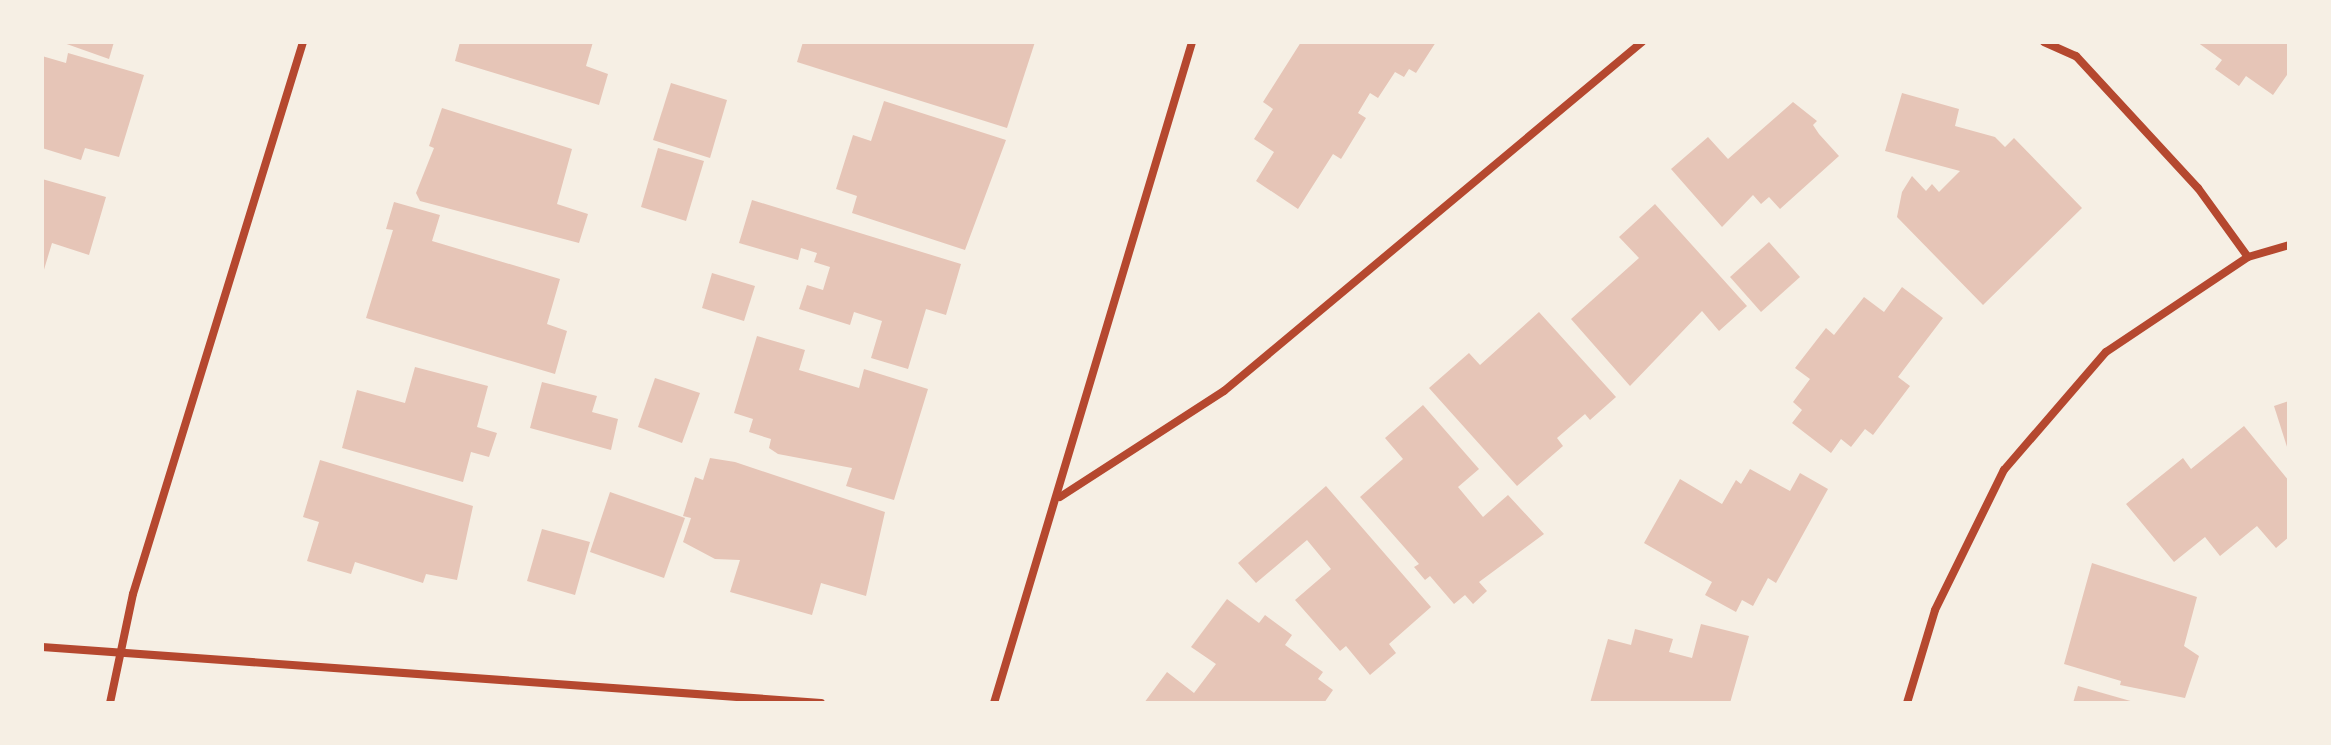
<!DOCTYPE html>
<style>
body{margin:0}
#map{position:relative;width:2331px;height:745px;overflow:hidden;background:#f6efe4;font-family:Jost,sans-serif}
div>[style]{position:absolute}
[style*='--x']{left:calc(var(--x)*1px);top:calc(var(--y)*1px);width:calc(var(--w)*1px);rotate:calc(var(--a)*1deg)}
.building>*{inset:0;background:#e6c5b7}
.minor>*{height:8px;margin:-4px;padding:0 4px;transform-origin:4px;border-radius:4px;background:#b5482f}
span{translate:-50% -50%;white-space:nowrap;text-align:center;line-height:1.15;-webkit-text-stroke:6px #f6efe4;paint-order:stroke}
.frame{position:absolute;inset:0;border:44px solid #f6efe4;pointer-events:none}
</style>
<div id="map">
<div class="building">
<i style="clip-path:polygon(61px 42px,114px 42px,109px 59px)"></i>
<i style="clip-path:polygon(460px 42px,593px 42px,586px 66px,608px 74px,599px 105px,455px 61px)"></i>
<i style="clip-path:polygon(803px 42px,1035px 42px,1007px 128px,797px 62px)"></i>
<i style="clip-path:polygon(1301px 42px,1436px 42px,1416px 73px,1409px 69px,1404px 77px,1395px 72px,1378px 98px,1370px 93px,1358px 113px,1366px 118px,1341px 159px,1333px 154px,1298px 209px,1256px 181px,1274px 152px,1254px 139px,1273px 109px,1263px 102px)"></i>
<i style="clip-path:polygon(2197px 42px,2289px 42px,2289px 72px,2273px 95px,2246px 76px,2239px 86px,2215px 69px,2222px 60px)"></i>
<i style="clip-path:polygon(68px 53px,144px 75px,119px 157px,85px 148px,81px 160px,42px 148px,42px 56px,66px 63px)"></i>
<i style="clip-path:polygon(671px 83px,727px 100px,710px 158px,653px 140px)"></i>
<i style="clip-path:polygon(1902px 93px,1959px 109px,1955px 126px,1995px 137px,2005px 147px,2014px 138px,2082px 208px,1983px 305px,1897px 217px,1902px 192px,1912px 176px,1926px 191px,1932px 184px,1939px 192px,1960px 171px,1885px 151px)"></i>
<i style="clip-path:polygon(884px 101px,1006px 140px,965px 250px,852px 213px,857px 196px,836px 189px,853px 135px,871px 141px)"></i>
<i style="clip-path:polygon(1793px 102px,1817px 121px,1813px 125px,1819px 134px,1839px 156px,1780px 209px,1769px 197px,1761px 204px,1753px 195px,1722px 227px,1671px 169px,1708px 137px,1728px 159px)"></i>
<i style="clip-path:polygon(442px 108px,572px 149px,557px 204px,588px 214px,579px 243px,420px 201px,416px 193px,434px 148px,429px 146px)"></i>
<i style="clip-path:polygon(658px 148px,704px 161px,686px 221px,641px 207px)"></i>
<i style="clip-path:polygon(42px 179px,106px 197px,89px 255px,52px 243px,43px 273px)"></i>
<i style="clip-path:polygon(752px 200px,961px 264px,946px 315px,926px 309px,908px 369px,871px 358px,882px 321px,854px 312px,850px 325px,799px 309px,807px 285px,823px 290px,830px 267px,814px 262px,817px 253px,801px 248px,798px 260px,739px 243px)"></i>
<i style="clip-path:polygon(394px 202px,440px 215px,432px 241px,560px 279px,547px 324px,567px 331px,555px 374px,366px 318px,393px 230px,386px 229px)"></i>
<i style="clip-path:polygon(1655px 204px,1747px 306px,1719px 331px,1702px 311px,1630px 386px,1571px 319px,1639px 258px,1619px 237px)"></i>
<i style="clip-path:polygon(1769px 242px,1800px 277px,1761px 312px,1730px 277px)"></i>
<i style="clip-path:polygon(712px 273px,755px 286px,744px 321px,702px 308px)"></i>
<i style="clip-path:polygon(1902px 287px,1943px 318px,1898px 377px,1910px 386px,1873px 435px,1865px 429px,1851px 447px,1841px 439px,1831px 453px,1792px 423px,1802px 410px,1793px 402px,1810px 379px,1795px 368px,1826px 328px,1834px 335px,1864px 297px,1884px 312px)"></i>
<i style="clip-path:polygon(1539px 312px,1616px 397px,1590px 420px,1585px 414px,1557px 438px,1563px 446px,1517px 486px,1429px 388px,1469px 353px,1480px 365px)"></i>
<i style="clip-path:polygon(757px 336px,805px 350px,799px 370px,859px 388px,864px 369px,928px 389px,894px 500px,846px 486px,852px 468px,778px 454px,769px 448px,771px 439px,749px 432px,753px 419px,734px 413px)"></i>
<i style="clip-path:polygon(415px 367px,488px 386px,477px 427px,497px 433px,489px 457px,471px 452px,463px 482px,342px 448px,357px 390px,405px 403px)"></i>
<i style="clip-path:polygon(655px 378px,700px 393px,682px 443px,638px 427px)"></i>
<i style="clip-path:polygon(542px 382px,597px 396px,592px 412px,618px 419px,611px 450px,530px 428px)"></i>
<i style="clip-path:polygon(2289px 401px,2289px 450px,2288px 450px,2274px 406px)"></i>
<i style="clip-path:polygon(1423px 405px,1479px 469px,1458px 487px,1483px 517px,1508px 495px,1544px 534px,1479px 582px,1487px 591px,1473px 604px,1465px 595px,1454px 604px,1430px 576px,1425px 580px,1414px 567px,1419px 564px,1360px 497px,1403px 459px,1385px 438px)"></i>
<i style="clip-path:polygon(2244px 426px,2289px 481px,2289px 537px,2276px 548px,2257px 526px,2220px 556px,2205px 537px,2174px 562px,2126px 504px,2183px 458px,2191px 469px)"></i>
<i style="clip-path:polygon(710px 458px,735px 462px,885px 512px,866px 596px,821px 583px,812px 615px,730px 592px,740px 560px,715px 559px,683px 542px,691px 518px,683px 516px,695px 477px,703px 480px)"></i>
<i style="clip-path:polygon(320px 460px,473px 506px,457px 580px,426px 574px,423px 583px,355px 562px,351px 574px,307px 561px,319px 522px,303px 517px)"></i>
<i style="clip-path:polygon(1750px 469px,1790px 491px,1800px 473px,1828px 489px,1776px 583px,1768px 578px,1753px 606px,1742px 600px,1736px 612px,1705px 595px,1712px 582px,1644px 543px,1680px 479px,1722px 504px,1736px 480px,1741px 484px)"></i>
<i style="clip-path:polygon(1326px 486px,1431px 607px,1389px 644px,1396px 653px,1370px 675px,1346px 646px,1340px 651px,1295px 600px,1331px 569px,1307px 540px,1256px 583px,1238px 563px)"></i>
<i style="clip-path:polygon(610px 492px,685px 518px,664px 578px,590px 552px)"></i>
<i style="clip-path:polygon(542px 529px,590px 542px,575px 595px,527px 581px)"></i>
<i style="clip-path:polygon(2092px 563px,2197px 597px,2184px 646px,2199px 656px,2185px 698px,2120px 685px,2121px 681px,2064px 664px)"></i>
<i style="clip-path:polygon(1227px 599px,1259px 623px,1265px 615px,1292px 635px,1285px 645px,1323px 672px,1318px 679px,1333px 690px,1324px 703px,1144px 703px,1167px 672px,1194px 693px,1216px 664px,1191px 647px)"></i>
<i style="clip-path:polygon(1701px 624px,1749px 636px,1730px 703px,1590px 703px,1608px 639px,1631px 645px,1635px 629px,1673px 639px,1669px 652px,1692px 658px)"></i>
<i style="clip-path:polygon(2078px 686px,2134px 702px,2134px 703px,2073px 703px)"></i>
</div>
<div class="minor">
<i style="--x:2044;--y:42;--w:35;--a:24"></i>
<i style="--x:2076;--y:56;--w:180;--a:47.3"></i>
<i style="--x:2198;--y:188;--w:85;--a:54.1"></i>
<i style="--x:1060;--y:497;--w:195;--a:-32.9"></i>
<i style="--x:1224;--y:391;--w:545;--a:-39.86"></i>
<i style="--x:42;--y:647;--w:781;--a:4.11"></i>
<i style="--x:110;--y:703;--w:111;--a:-78.1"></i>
<i style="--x:133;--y:594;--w:578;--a:-72.88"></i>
<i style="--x:994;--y:703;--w:690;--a:-73.32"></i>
<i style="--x:1907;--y:703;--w:97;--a:-73.2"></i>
<i style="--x:1935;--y:610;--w:156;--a:-63.8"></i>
<i style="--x:2004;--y:470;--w:156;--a:-49.2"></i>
<i style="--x:2106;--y:352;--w:171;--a:-33.8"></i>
<i style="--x:2248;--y:257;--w:43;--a:-16.3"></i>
</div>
<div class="frame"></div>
</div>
